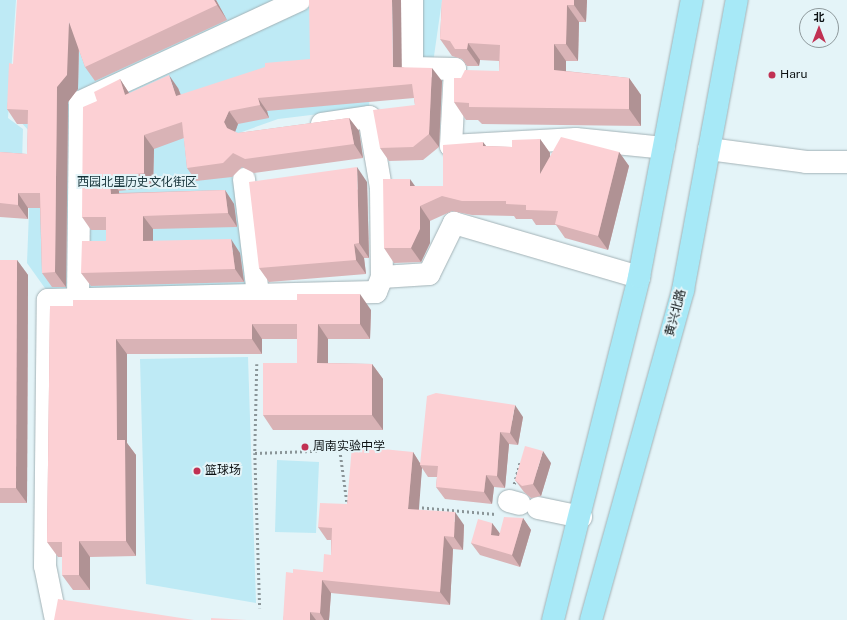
<!DOCTYPE html>
<meta charset="utf-8">
<style>
body{margin:0}
#map{position:relative;width:847px;height:620px;overflow:hidden;background:#e4f4f8;font-family:"Public Sans","Noto Sans SC",sans-serif}
div>[style]{position:absolute}
[style*='--x']{left:calc(var(--x)*1px);top:calc(var(--y)*1px);width:calc(var(--w)*1px);rotate:calc(var(--a)*1deg)}
.green>*{inset:0;background:#beeaf5}
.path>*{height:2.5px;margin-top:-1.25px;transform-origin:0;background:repeating-linear-gradient(90deg,#8a9598 0 2px,transparent 0 5px)}
.roads{filter:drop-shadow(0 0 1px #a3b2b6) drop-shadow(0 0 1px #a3b2b6)}
.minor>*{height:22px;margin:-11px;padding:0 11px;transform-origin:11px;border-radius:11px;background:#fff}
.major>*{height:22px;margin:-11px;padding:0 11px;transform-origin:11px;border-radius:11px;background:#a7e9f7}
.wall>*{inset:0;background:#d9b3b6}
.shaded-wall>*{inset:0;background:#b09294}
.building>*{inset:0;background:#fcd0d4}
.dots>*{width:11px;height:11px;translate:-50% -50%;box-sizing:border-box;border:2px solid #e4f4f8;border-radius:50%}
span{translate:-50% -50%;white-space:nowrap;text-align:center;line-height:1.15;-webkit-text-stroke:4px #e4f4f8;paint-order:stroke}
.poi-label{font-size:12px;color:#0c1113}
.left{translate:0 -50%;text-align:left}
.park-label{font-size:12px;color:#143238}
.street-label{font-size:12px;color:#0c1113}
.north{position:absolute;left:799px;top:8px;width:40px;height:40px;box-sizing:border-box;background:#e4f4f8;border:1px solid #8e999c;border-radius:50%;rotate:0deg;font-size:11px;font-weight:700;line-height:16px;text-align:center;color:#0c1113}
.north::after{content:'';display:block;margin:auto;width:14px;height:18px;background:#c13153;clip-path:polygon(50% 0,100% 100%,50% 72%,0 100%)}
</style>
<div id="map">
<div class="green">
<i style="clip-path:polygon(0 0,16px 0,8px 118px,23px 129px,22px 162px,0 159px)"></i>
<i style="clip-path:polygon(26px 0,442px 0,433px 63px,371px 67px,369px 108px,278px 119px,239px 133px,255px 288px,47px 291px,27px 263px,32px 134px,13px 114px)"></i>
<i style="clip-path:polygon(248px 357px,256px 603px,146px 584px,140px 359px)"></i>
<i style="clip-path:polygon(277px 460px,319px 462px,316px 533px,275px 532px)"></i>
</div>
<div class="path">
<i style="--x:257;--y:364;--w:89;--a:91.3"></i>
<i style="--x:255;--y:453;--w:85;--a:-2"></i>
<i style="--x:340;--y:450;--w:52;--a:82.3"></i>
<i style="--x:347;--y:502;--w:3;--a:0"></i>
<i style="--x:255;--y:453;--w:155;--a:88.2"></i>
<i style="--x:514;--y:484;--w:23;--a:-75"></i>
<i style="--x:417;--y:507;--w:79;--a:5.1"></i>
</div>
<div class="roads">
<div class="minor">
<i style="--x:412;--y:0;--w:68;--a:90"></i>
<i style="--x:412;--y:68;--w:43;--a:1.3"></i>
<i style="--x:455;--y:69;--w:77;--a:93"></i>
<i style="--x:451;--y:146;--w:125;--a:-3.2"></i>
<i style="--x:576;--y:139;--w:88;--a:5.8"></i>
<i style="--x:322;--y:124;--w:48;--a:-8.5"></i>
<i style="--x:369;--y:117;--w:72;--a:80.4"></i>
<i style="--x:381;--y:188;--w:89;--a:89.4"></i>
<i style="--x:709;--y:149;--w:98;--a:7.6"></i>
<i style="--x:806;--y:162;--w:41;--a:0"></i>
<i style="--x:244;--y:179;--w:116;--a:83.1"></i>
<i style="--x:78;--y:299;--w:197;--a:-89.4"></i>
<i style="--x:80;--y:102;--w:242;--a:-24.9"></i>
<i style="--x:509;--y:501;--w:11;--a:15"></i>
<i style="--x:538;--y:508;--w:44;--a:11.8"></i>
<i style="--x:56;--y:620;--w:55;--a:-101.5"></i>
<i style="--x:45;--y:566;--w:266;--a:-89.4"></i>
<i style="--x:48;--y:300;--w:328;--a:-1.4"></i>
<i style="--x:376;--y:292;--w:16;--a:-68"></i>
<i style="--x:382;--y:277;--w:47;--a:-3.7"></i>
<i style="--x:429;--y:274;--w:57;--a:-63.9"></i>
<i style="--x:454;--y:223;--w:193;--a:16.3"></i>
</div>
<div class="major">
<i style="--x:553;--y:620;--w:354;--a:-75.9"></i>
<i style="--x:639;--y:277;--w:282;--a:-79.2"></i>
<i style="--x:591;--y:620;--w:343;--a:-74.4"></i>
<i style="--x:683;--y:290;--w:295;--a:-79.5"></i>
</div>
</div>
<div class="wall">
<i style="clip-path:polygon(216px 0,227px 20px,95px 81px,85px 67px,79px 50px,78px 89px,68px 102px,66px 287px,52px 287px,42px 273px,40px 208px,28px 208px,28px 219px,0 217px,0 152px,27px 154px,28px 124px,17px 124px,7px 109px,13px 64px)"></i>
<i style="clip-path:polygon(442px 0,587px 0,586px 22px,579px 22px,578px 61px,566px 61px,566px 71px,629px 78px,641px 95px,641px 126px,482px 124px,478px 120px,466px 120px,454px 102px,461px 78px,499px 71px,499px 61px,480px 60px,479px 66px,467px 66px,462px 59px,452px 56px,440px 39px)"></i>
<i style="clip-path:polygon(402px 67px,442px 81px,439px 147px,423px 160px,389px 161px,380px 148px,415px 105px,414px 98px,267px 111px,269px 118px,238px 124px,235px 132px,238px 133px,349px 118px,359px 131px,363px 158px,254px 173px,242px 167px,232px 177px,196px 181px,187px 168px,184px 138px,154px 149px,153px 187px,119px 191px,119px 193px,225px 190px,234px 204px,237px 227px,153px 229px,153px 241px,240px 253px,244px 282px,91px 286px,81px 273px,106px 241px,106px 230px,91px 230px,82px 217px,97px 101px,120px 79px,129px 93px,178px 88px,181px 95px)"></i>
<i style="clip-path:polygon(540px 139px,550px 153px,550px 156px,619px 152px,629px 166px,608px 250px,565px 238px,556px 225px,536px 225px,532px 219px,516px 219px,514px 216px,472px 215px,452px 211px,430px 221px,430px 243px,421px 262px,394px 263px,384px 248px,415px 186px,443px 186px,487px 146px,512px 147px)"></i>
<i style="clip-path:polygon(367px 182px,369px 258px,364px 258px,366px 274px,269px 282px,259px 268px)"></i>
<i style="clip-path:polygon(0 260px,17px 260px,28px 275px,27px 503px,0 503px)"></i>
<i style="clip-path:polygon(50px 306px,371px 310px,370px 339px,328px 339px,328px 363px,372px 364px,383px 379px,383px 430px,273px 430px,263px 415px,297px 363px,297px 339px,262px 339px,262px 354px,127px 354px,127px 443px,136px 455px,136px 556px,90px 557px,90px 590px,73px 590px,62px 575px,62px 557px,58px 557px,47px 542px)"></i>
<i style="clip-path:polygon(523px 417px,518px 445px,509px 444px,505px 488px,494px 487px,492px 504px,445px 499px,436px 487px,437px 477px,428px 477px,422px 468px,418px 510px,464px 525px,463px 550px,453px 549px,450px 605px,331px 593px,329px 620px,283px 620px,293px 573px,323px 572px,331px 555px,331px 540px,327px 540px,318px 527px,413px 452px,420px 463px)"></i>
<i style="clip-path:polygon(551px 463px,541px 496px,531px 498px,524px 492px,515px 480px)"></i>
<i style="clip-path:polygon(523px 518px,531px 530px,520px 567px,480px 555px,471px 543px,492px 523px,500px 534px)"></i>
</div>
<div class="shaded-wall">
<i style="clip-path:polygon(214px 0,216px 0,227px 20px,217px 5px)"></i>
<i style="clip-path:polygon(392px 0,401px 0,402px 81px,393px 67px)"></i>
<i style="clip-path:polygon(574px 0,587px 0,586px 22px,574px 5px)"></i>
<i style="clip-path:polygon(567px 5px,579px 22px,578px 61px,566px 44px)"></i>
<i style="clip-path:polygon(69px 22px,79px 37px,78px 89px,68px 102px,66px 287px,55px 272px,57px 87px)"></i>
<i style="clip-path:polygon(468px 43px,480px 60px,479px 66px,467px 49px)"></i>
<i style="clip-path:polygon(554px 44px,566px 61px,566px 87px,554px 70px)"></i>
<i style="clip-path:polygon(432px 68px,442px 81px,439px 147px,429px 134px)"></i>
<i style="clip-path:polygon(169px 75px,178px 88px,186px 109px,176px 96px)"></i>
<i style="clip-path:polygon(629px 78px,641px 95px,641px 126px,629px 109px)"></i>
<i style="clip-path:polygon(120px 79px,129px 93px,125px 95px)"></i>
<i style="clip-path:polygon(258px 98px,267px 111px,269px 118px,260px 105px)"></i>
<i style="clip-path:polygon(229px 111px,238px 124px,234px 135px,227px 128px,224px 122px)"></i>
<i style="clip-path:polygon(349px 118px,359px 131px,363px 158px,354px 144px)"></i>
<i style="clip-path:polygon(144px 135px,154px 149px,153px 187px,144px 173px)"></i>
<i style="clip-path:polygon(540px 139px,550px 153px,550px 188px,540px 174px)"></i>
<i style="clip-path:polygon(483px 142px,494px 156px,483px 146px)"></i>
<i style="clip-path:polygon(619px 152px,629px 166px,608px 250px,598px 236px)"></i>
<i style="clip-path:polygon(357px 167px,367px 182px,369px 258px,359px 243px)"></i>
<i style="clip-path:polygon(109px 177px,119px 191px,120px 207px,111px 194px)"></i>
<i style="clip-path:polygon(410px 179px,420px 193px,410px 186px)"></i>
<i style="clip-path:polygon(225px 190px,234px 204px,237px 227px,228px 213px)"></i>
<i style="clip-path:polygon(18px 193px,28px 208px,28px 219px,18px 205px)"></i>
<i style="clip-path:polygon(420px 206px,430px 221px,430px 243px,421px 262px,411px 248px)"></i>
<i style="clip-path:polygon(143px 216px,153px 229px,153px 255px,143px 241px)"></i>
<i style="clip-path:polygon(231px 239px,240px 253px,244px 282px,235px 269px)"></i>
<i style="clip-path:polygon(354px 244px,364px 258px,366px 274px,356px 260px)"></i>
<i style="clip-path:polygon(17px 260px,28px 275px,27px 503px,16px 488px)"></i>
<i style="clip-path:polygon(360px 294px,371px 310px,370px 339px,360px 324px)"></i>
<i style="clip-path:polygon(252px 324px,262px 339px,262px 354px,252px 339px)"></i>
<i style="clip-path:polygon(318px 324px,328px 339px,328px 378px,317px 363px)"></i>
<i style="clip-path:polygon(116px 339px,127px 354px,127px 443px,136px 455px,136px 556px,126px 541px,117px 440px)"></i>
<i style="clip-path:polygon(372px 364px,383px 379px,383px 430px,372px 415px)"></i>
<i style="clip-path:polygon(515px 405px,523px 417px,518px 445px,510px 433px)"></i>
<i style="clip-path:polygon(500px 432px,509px 444px,505px 488px,497px 476px)"></i>
<i style="clip-path:polygon(543px 451px,551px 463px,541px 496px,533px 484px)"></i>
<i style="clip-path:polygon(413px 452px,421px 465px,420px 465px,422px 468px,418px 522px,408px 509px)"></i>
<i style="clip-path:polygon(486px 475px,494px 487px,492px 504px,484px 492px)"></i>
<i style="clip-path:polygon(455px 512px,464px 525px,463px 550px,454px 537px)"></i>
<i style="clip-path:polygon(523px 518px,531px 530px,520px 567px,512px 555px)"></i>
<i style="clip-path:polygon(492px 523px,501px 535px,500px 546px,491px 535px)"></i>
<i style="clip-path:polygon(444px 536px,453px 549px,450px 605px,440px 592px)"></i>
<i style="clip-path:polygon(79px 541px,90px 557px,90px 590px,79px 575px)"></i>
<i style="clip-path:polygon(322px 580px,331px 593px,329px 620px,324px 620px,320px 613px)"></i>
<i style="clip-path:polygon(310px 612px,316px 620px,310px 620px)"></i>
</div>
<div class="building">
<i style="clip-path:polygon(17px 0,214px 0,217px 5px,85px 67px,69px 22px,67px 75px,57px 87px,55px 272px,42px 273px,40px 193px,18px 193px,18px 205px,0 203px,0 152px,27px 154px,28px 110px,7px 109px,9px 63px,13px 64px)"></i>
<i style="clip-path:polygon(309px 0,392px 0,393px 67px,432px 68px,429px 134px,413px 147px,380px 148px,373px 110px,415px 105px,412px 84px,258px 98px,260px 105px,229px 111px,224px 122px,227px 128px,238px 133px,349px 118px,354px 144px,245px 159px,233px 153px,223px 163px,187px 168px,182px 122px,144px 135px,144px 173px,109px 177px,111px 194px,225px 190px,228px 213px,143px 216px,143px 241px,231px 239px,235px 269px,81px 273px,82px 241px,106px 241px,106px 217px,82px 217px,83px 107px,97px 101px,94px 92px,120px 79px,125px 95px,169px 75px,176px 96px,265px 67px,265px 63px,310px 59px)"></i>
<i style="clip-path:polygon(442px 0,574px 0,574px 5px,567px 5px,566px 44px,554px 44px,554px 70px,629px 78px,629px 109px,469px 107px,469px 103px,454px 102px,454px 78px,461px 78px,465px 70px,499px 71px,500px 45px,468px 43px,467px 49px,455px 49px,450px 41px,440px 39px)"></i>
<i style="clip-path:polygon(561px 137px,619px 152px,598px 236px,555px 224px,558px 211px,526px 210px,526px 205px,506px 204px,506px 201px,462px 201px,442px 196px,420px 206px,420px 229px,411px 248px,384px 248px,383px 179px,410px 179px,410px 186px,443px 186px,443px 145px,483px 142px,483px 146px,512px 147px,512px 140px,540px 139px,540px 174px)"></i>
<i style="clip-path:polygon(357px 167px,359px 243px,354px 244px,356px 260px,259px 268px,249px 182px)"></i>
<i style="clip-path:polygon(0 260px,17px 260px,16px 488px,0 488px)"></i>
<i style="clip-path:polygon(297px 294px,360px 294px,360px 324px,318px 324px,317px 363px,372px 364px,372px 415px,263px 415px,263px 363px,297px 363px,297px 324px,252px 324px,252px 339px,116px 339px,117px 440px,125px 440px,126px 541px,79px 541px,79px 575px,62px 575px,62px 542px,47px 542px,50px 306px,73px 306px,73px 300px,297px 300px)"></i>
<i style="clip-path:polygon(436px 393px,515px 405px,510px 433px,500px 432px,497px 476px,486px 475px,484px 492px,436px 487px,438px 466px,420px 465px,427px 396px)"></i>
<i style="clip-path:polygon(352px 446px,413px 452px,408px 509px,455px 512px,454px 537px,444px 536px,440px 592px,322px 580px,320px 613px,310px 612px,310px 620px,283px 620px,286px 572px,293px 573px,293px 569px,323px 572px,324px 554px,331px 555px,332px 528px,318px 527px,320px 503px,347px 504px)"></i>
<i style="clip-path:polygon(525px 446px,543px 451px,533px 484px,522px 486px,515px 480px)"></i>
<i style="clip-path:polygon(504px 517px,523px 518px,512px 555px,471px 543px,478px 519px,492px 523px,491px 535px,499px 536px)"></i>
<i style="clip-path:polygon(58px 599px,194px 620px,54px 620px)"></i>
<i style="clip-path:polygon(211px 618px,247px 620px,211px 620px)"></i>
</div>
<div class="dots">
<i style="left:772px;top:75px;background:#c13153"></i>
<i style="left:305px;top:447px;background:#c13153"></i>
<i style="left:197px;top:471px;background:#c13153"></i>
</div>
<div class="poi-label">
<span class="left" style="left:780px;top:75px">Haru</span>
<span class="left" style="left:313px;top:447px">周南实验中学</span>
<span class="left" style="left:205px;top:471px">篮球场</span>
</div>
<div class="park-label">
<span style="left:137px;top:183px">西园北里历史文化街区</span>
</div>
<div class="street-label">
<span style="left:676px;top:313px;rotate:-75deg">黄兴北路</span>
</div>
<div class="north">北</div>
</div>
